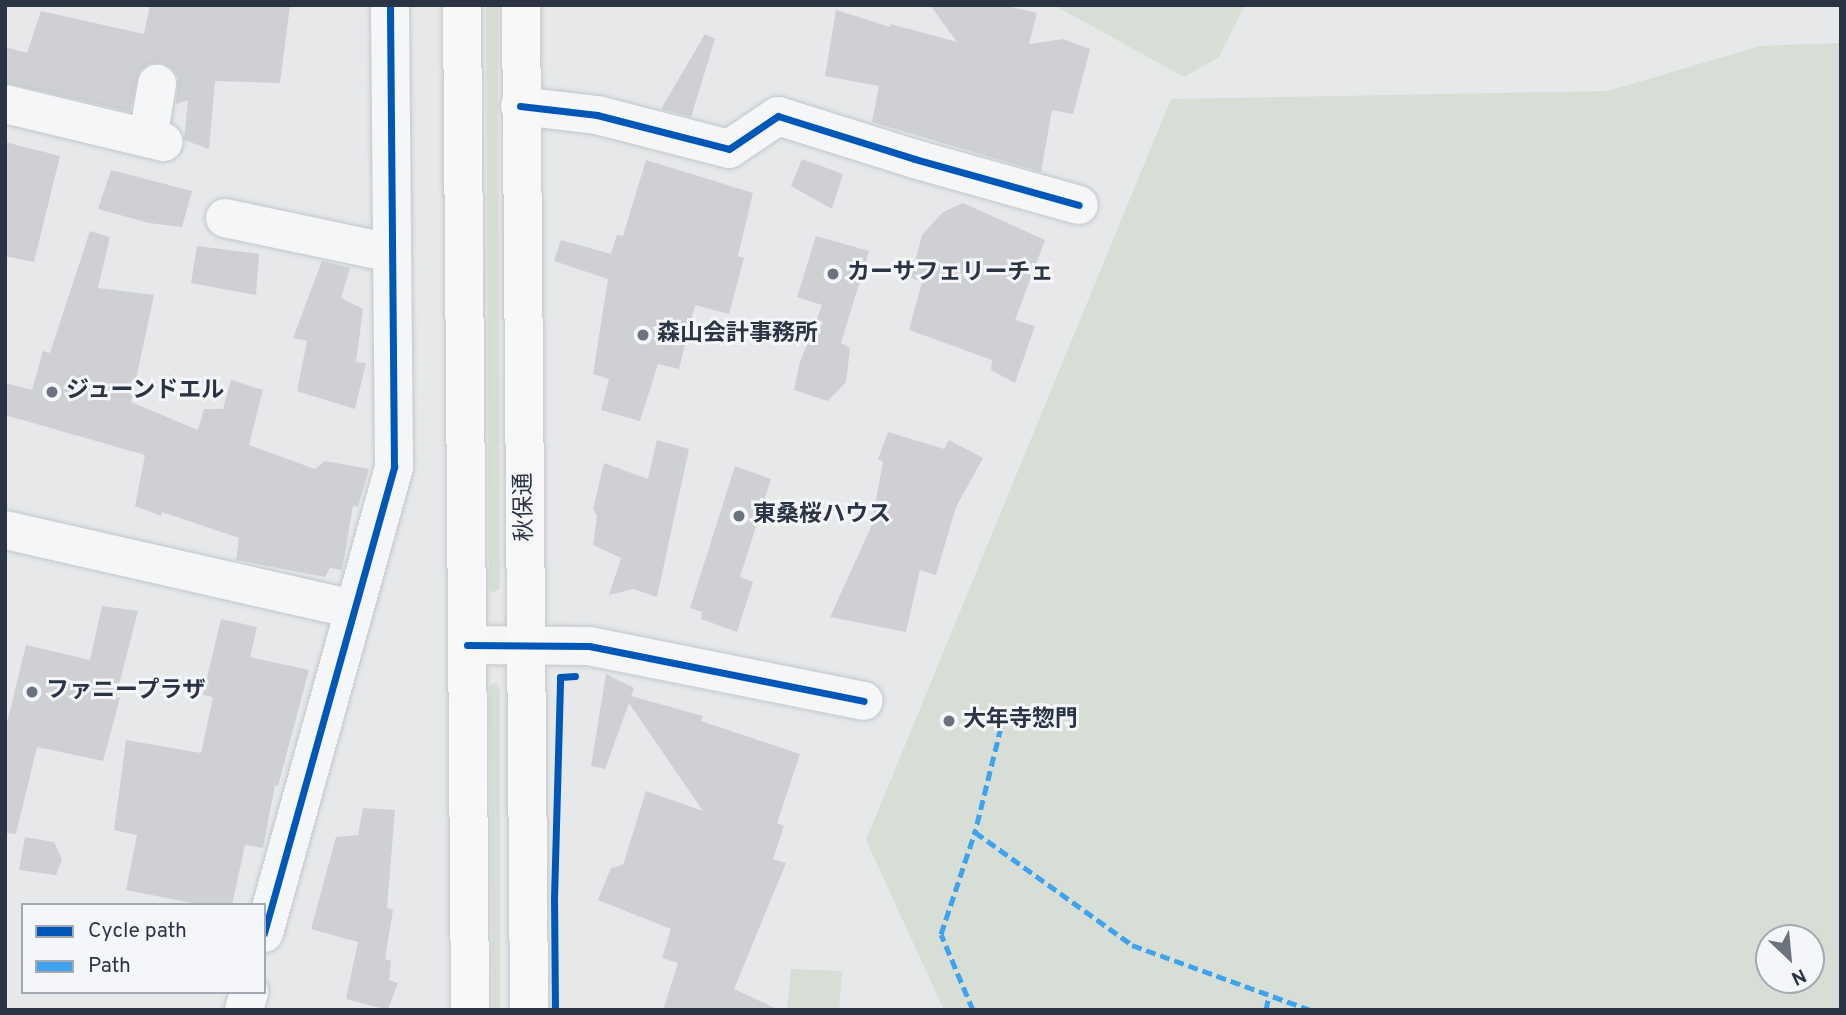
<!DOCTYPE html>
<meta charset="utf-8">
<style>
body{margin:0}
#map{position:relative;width:1846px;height:1015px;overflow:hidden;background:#e6e8ea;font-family:Overpass,"Noto Sans JP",sans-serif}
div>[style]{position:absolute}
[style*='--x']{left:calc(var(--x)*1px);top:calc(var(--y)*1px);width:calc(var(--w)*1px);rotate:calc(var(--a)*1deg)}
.green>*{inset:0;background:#d6ded6}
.building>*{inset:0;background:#ced0d3}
.roads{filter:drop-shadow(0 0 2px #c4c6c8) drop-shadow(0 0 2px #c4c6c8)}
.minor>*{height:38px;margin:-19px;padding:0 19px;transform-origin:19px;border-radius:19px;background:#f5f6f7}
.trunk>*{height:38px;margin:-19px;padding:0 19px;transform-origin:19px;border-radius:19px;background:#f8f8f8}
.quiet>*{height:5px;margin-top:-2.5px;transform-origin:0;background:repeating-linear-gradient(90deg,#3ea3ec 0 10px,transparent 0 15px)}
.cycleway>*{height:7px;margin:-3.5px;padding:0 3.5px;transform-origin:3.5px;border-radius:3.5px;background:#0057b8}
.dots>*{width:19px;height:19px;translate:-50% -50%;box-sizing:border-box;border:4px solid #f4f6f9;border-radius:50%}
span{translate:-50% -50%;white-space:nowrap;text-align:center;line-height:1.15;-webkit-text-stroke:6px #f4f6f9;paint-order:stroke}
.poi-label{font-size:23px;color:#2b3445;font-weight:700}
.left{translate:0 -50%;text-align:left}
.street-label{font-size:23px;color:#2b3445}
.frame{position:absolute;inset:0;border:7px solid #2b3445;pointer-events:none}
.legend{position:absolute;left:21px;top:903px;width:245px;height:91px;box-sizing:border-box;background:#f4f6f9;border:2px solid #a4a8b1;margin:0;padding:9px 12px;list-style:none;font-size:21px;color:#2b3445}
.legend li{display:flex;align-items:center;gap:14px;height:35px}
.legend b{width:35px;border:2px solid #a4a8b1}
.north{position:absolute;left:1755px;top:924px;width:70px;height:70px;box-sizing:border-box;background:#f4f6f9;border:2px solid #a4a8b1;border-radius:50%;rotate:154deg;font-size:19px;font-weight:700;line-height:28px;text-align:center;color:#2b3445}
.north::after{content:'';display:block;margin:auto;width:24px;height:32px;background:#6c737f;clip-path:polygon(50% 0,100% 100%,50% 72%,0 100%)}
</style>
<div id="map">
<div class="green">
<i style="clip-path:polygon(486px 5px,498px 5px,500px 588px,493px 593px,489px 589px)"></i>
<i style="clip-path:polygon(1054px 5px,1245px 5px,1219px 57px,1184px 77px)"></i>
<i style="clip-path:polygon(evenodd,1841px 43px,1841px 1010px,944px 1010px,866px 840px,1171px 99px,1608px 91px,1760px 46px,1841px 43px,1811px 938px,1811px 980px,1769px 980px,1769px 938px,1811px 938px)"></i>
<i style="clip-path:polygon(496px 682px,500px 688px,500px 1010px,493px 1010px,489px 686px)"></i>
<i style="clip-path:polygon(791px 969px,842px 971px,839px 1010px,787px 1010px)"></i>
</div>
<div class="building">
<i style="clip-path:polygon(150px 5px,290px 5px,280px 83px,215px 81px,209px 149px,184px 140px,188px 100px,176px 104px,178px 77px,171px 68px,161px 63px,149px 64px,140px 71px,130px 112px,5px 83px,5px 47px,27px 53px,41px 11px,144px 34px)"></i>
<i style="clip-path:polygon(930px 5px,1003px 5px,1037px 13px,1029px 44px,1063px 39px,1090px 49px,1073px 114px,1052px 110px,1041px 172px,872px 122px,879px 86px,825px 76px,836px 10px,890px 27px,891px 24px,957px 42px)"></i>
<i style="clip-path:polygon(705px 34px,715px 39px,691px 117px,661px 109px)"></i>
<i style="clip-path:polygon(5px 142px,60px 156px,34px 262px,5px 256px)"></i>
<i style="clip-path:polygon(802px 159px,843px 174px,832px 209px,791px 186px)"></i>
<i style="clip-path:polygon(646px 160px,753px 193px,738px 256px,744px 258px,729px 314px,695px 305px,679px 369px,658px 364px,640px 421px,601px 410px,609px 379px,593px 374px,608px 279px,554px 261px,561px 240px,611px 254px,617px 235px,623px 236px)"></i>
<i style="clip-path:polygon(111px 170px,192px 191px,182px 227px,149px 223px,98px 209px)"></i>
<i style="clip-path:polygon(963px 203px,1045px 240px,1015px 320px,1035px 326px,1015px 383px,991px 370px,992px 360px,909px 330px,922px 282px,911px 278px,922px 235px,943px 212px)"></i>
<i style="clip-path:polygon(90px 231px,110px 237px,98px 288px,154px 295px,131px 402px,198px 430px,204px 409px,223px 409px,231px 380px,263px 390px,249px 445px,315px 469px,325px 461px,369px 469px,358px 507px,353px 506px,342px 570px,330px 568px,325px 577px,236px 560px,239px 538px,162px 512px,161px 516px,135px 506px,145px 455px,5px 415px,5px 383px,32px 390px,43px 351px,50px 353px)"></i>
<i style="clip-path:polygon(816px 236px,869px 251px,841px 343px,850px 348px,846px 382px,828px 401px,794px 390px,800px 362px,822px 305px,797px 297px)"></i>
<i style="clip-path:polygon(197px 246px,259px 254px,256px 295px,191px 283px)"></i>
<i style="clip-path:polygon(322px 261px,350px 268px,341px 298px,363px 309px,356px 362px,366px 363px,355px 409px,297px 391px,307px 341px,293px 338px)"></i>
<i style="clip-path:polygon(888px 432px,944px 449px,949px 440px,983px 458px,956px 507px,936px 575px,920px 570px,906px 632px,830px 617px,871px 527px,883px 462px,878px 459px)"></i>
<i style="clip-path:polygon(657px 440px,689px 449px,657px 597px,633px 589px,609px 595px,621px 558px,593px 545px,597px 516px,593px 509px,604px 463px,648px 479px)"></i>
<i style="clip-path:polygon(735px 466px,771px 479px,740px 577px,753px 582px,737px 632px,701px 619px,702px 612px,690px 608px)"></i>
<i style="clip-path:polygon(102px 606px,138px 611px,116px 697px,120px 698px,103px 761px,37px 747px,16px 834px,5px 833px,5px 731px,26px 645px,90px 660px)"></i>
<i style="clip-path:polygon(221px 619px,257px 627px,250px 657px,309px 670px,278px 786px,275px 785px,263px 848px,245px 845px,232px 905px,202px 905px,126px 890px,137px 835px,114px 830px,126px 740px,201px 753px,213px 697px,203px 695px)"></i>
<i style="clip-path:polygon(606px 674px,634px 688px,631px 696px,703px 716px,701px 721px,800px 754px,777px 823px,784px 826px,773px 859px,786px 863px,734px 989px,779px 1010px,663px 1010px,678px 963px,662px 958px,671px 929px,598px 900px,611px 868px,623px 865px,646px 791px,703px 811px,629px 703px,605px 769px,591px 766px)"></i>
<i style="clip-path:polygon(363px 808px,395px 810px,387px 908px,393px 910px,385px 959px,391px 961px,389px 980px,398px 983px,388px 1010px,346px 999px,358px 942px,311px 929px,336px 837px,358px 835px)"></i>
<i style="clip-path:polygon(25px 837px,54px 842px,62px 859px,56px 875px,19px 870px)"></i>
</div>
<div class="roads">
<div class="minor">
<i style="--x:5;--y:104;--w:163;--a:13.5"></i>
<i style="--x:520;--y:106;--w:78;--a:6.7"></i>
<i style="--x:597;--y:115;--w:136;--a:14.4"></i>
<i style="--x:729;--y:149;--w:59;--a:-34"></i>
<i style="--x:778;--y:116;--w:144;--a:17.4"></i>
<i style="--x:915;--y:159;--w:170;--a:15.7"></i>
<i style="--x:148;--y:138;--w:55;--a:-80.5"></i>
<i style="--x:225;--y:218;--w:170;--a:11.9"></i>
<i style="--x:5;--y:530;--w:356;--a:12.8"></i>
<i style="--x:467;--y:645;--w:122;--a:0.5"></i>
<i style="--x:589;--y:646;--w:280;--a:11.3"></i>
<i style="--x:264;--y:933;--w:484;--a:-74.4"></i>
<i style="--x:394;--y:467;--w:462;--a:-90.5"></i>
<i style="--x:244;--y:1010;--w:19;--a:-74"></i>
</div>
<div class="trunk">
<i style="--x:462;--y:5;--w:1005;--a:89.54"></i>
<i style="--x:521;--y:5;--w:1005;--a:89.54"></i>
</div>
</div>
<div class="quiet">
<i style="--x:1001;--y:727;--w:108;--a:103.9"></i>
<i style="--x:975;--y:832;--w:193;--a:35.7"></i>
<i style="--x:1132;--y:945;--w:190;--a:20"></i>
<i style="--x:973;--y:1010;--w:82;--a:-112.8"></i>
<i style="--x:941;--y:934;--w:108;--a:-71.6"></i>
<i style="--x:1266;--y:1010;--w:15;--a:-79"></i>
</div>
<div class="cycleway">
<i style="--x:520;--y:106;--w:78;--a:6.7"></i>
<i style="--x:597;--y:115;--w:136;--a:14.4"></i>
<i style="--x:729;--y:149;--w:59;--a:-34"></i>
<i style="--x:778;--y:116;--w:144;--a:17.4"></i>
<i style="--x:915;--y:159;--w:170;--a:15.7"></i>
<i style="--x:467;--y:645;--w:122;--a:0.5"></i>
<i style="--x:589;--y:646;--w:280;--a:11.3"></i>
<i style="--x:264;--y:933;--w:484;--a:-74.4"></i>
<i style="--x:394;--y:467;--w:462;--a:-90.5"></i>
<i style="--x:555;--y:1010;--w:112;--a:-90.5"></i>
<i style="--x:554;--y:898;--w:221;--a:-88.4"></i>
<i style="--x:560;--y:677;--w:15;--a:-4"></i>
</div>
<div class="dots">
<i style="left:833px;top:274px;background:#6c737f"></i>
<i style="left:643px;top:335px;background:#6c737f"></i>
<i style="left:52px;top:392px;background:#6c737f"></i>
<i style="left:739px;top:516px;background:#6c737f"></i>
<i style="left:32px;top:692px;background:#6c737f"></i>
<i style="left:949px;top:721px;background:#6c737f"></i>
</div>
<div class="poi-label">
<span class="left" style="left:847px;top:274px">カーサフェリーチェ</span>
<span class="left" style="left:657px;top:335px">森山会計事務所</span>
<span class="left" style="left:66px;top:392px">ジューンドエル</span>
<span class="left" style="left:753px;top:516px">東桑桜ハウス</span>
<span class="left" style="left:46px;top:692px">ファニープラザ</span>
<span class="left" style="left:963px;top:721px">大年寺惣門</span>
</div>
<div class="street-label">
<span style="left:526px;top:507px;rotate:-91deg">秋保通</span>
</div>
<div class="frame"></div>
<ul class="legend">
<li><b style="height:9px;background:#0057b8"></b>Cycle path</li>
<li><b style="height:9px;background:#3ea3ec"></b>Path</li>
</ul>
<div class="north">N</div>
</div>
